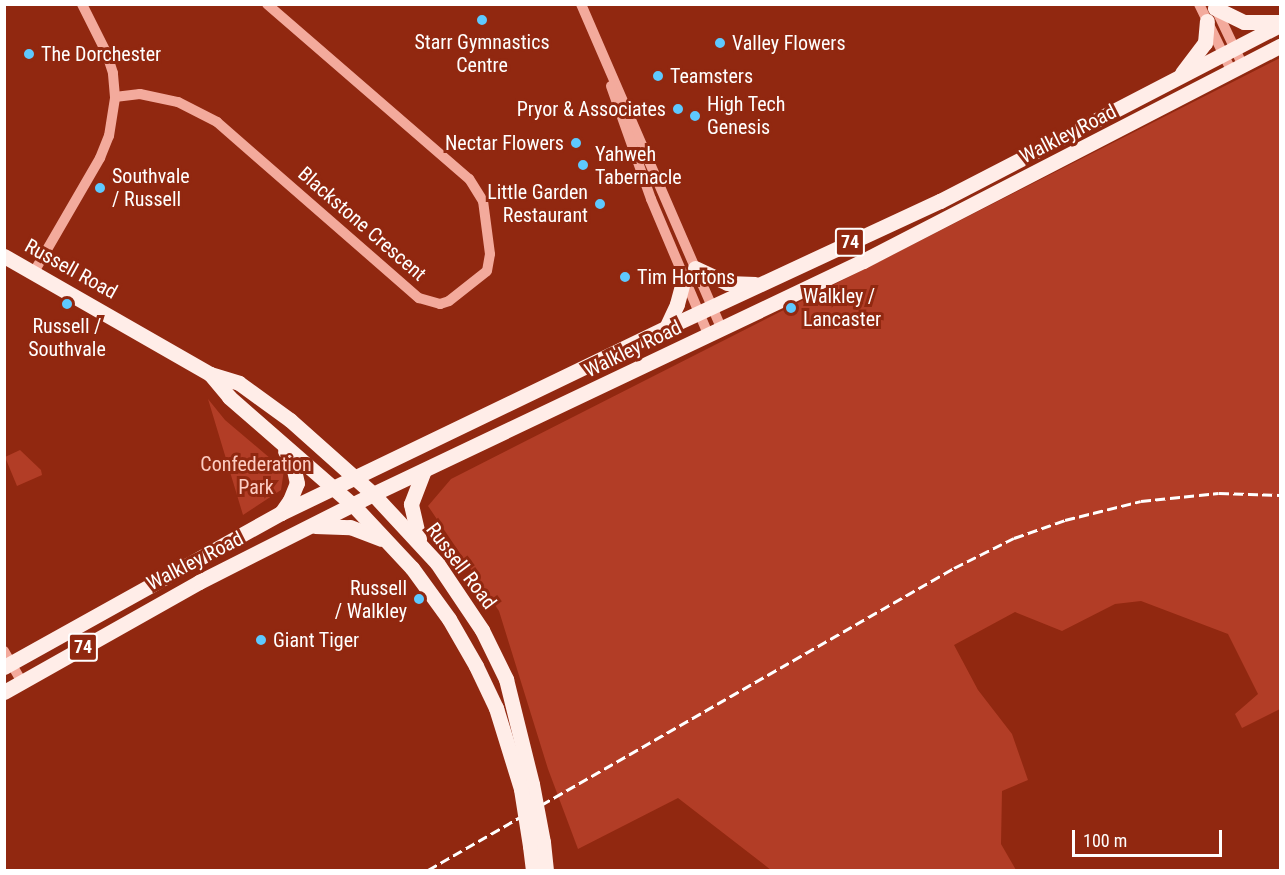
<!DOCTYPE html>
<style>
body{margin:0}
#map{position:relative;width:1285px;height:875px;overflow:hidden;background:#912810;font-family:"Roboto Condensed",sans-serif}
div>[style]{position:absolute}
[style*='--x']{left:calc(var(--x)*1px);top:calc(var(--y)*1px);width:calc(var(--w)*1px);rotate:calc(var(--a)*1deg)}
.green>*{inset:0;background:#b23d26}
.minor>*{height:10px;margin:-5px;padding:0 5px;transform-origin:5px;border-radius:5px;background:#f3aa9c}
.major>*{height:15px;margin:-7.5px;padding:0 7.5px;transform-origin:7.5px;border-radius:7.5px;background:#ffede8}
.rail>*{height:3px;margin-top:-1.5px;transform-origin:0;background:repeating-linear-gradient(90deg,#fff 0 10px,transparent 0 14.5px)}
.major-bridge>*{height:15px;margin:-7.5px;padding:0 7.5px;transform-origin:7.5px;border-radius:7.5px;background:#ffede8}
.dots>*{width:16px;height:16px;translate:-50% -50%;box-sizing:border-box;border:3px solid #912810;border-radius:50%}
span{translate:-50% -50%;white-space:nowrap;text-align:center;line-height:1.15;-webkit-text-stroke:6px #912810;paint-order:stroke}
.shield-label span{padding:2px 4px;background:#912810;border:2px solid;border-radius:4px;-webkit-text-stroke-width:0}
.shield-label{font-size:18px;color:#fff;font-weight:700}
.poi-label{font-size:20px;color:#fff}
.left{translate:0 -50%;text-align:left}
.right{translate:-100% -50%;text-align:right}
.street-label{font-size:20px;color:#fff}
.park-label{font-size:20px;color:#fdcdc3}
.frame{position:absolute;inset:0;border:6px solid #fff;pointer-events:none}
.scale{position:absolute;left:1072px;top:830px;width:150px;height:27px;box-sizing:border-box;border:3px solid #fff;border-top:0;padding-left:8px;font-size:18px;line-height:21px;white-space:nowrap;color:#fff;-webkit-text-stroke:4px #912810;paint-order:stroke}
</style>
<div id="map">
<div class="green">
<i style="clip-path:polygon(1280px 58px,1280px 709px,1242px 728px,1235px 714px,1258px 694px,1228px 634px,1141px 601px,1115px 604px,1062px 631px,1015px 612px,954px 645px,978px 690px,1012px 734px,1028px 780px,1002px 791px,1001px 844px,1016px 870px,771px 870px,678px 798px,578px 849px,548px 769px,499px 611px,428px 506px,451px 479px)"></i>
<i style="clip-path:polygon(208px 399px,225px 420px,284px 470px,281px 490px,243px 515px)"></i>
<i style="clip-path:polygon(20px 450px,41px 470px,42px 475px,17px 486px,5px 457px)"></i>
</div>
<div class="minor">
<i style="--x:581;--y:4;--w:355;--a:66.6"></i>
<i style="--x:1199;--y:4;--w:76;--a:64.1"></i>
<i style="--x:1215;--y:7;--w:65;--a:64.6"></i>
<i style="--x:611;--y:86;--w:120;--a:70.5"></i>
<i style="--x:651;--y:199;--w:149;--a:67.1"></i>
<i style="--x:115;--y:97;--w:25;--a:-7"></i>
<i style="--x:140;--y:94;--w:39;--a:12"></i>
<i style="--x:178;--y:102;--w:44;--a:27.1"></i>
<i style="--x:217;--y:122;--w:268;--a:41.1"></i>
<i style="--x:419;--y:298;--w:22;--a:16"></i>
<i style="--x:440;--y:304;--w:9;--a:-18"></i>
<i style="--x:449;--y:301;--w:48;--a:-38.3"></i>
<i style="--x:487;--y:271;--w:17;--a:-80"></i>
<i style="--x:490;--y:254;--w:53;--a:-97.5"></i>
<i style="--x:483;--y:201;--w:26;--a:-122"></i>
<i style="--x:469;--y:179;--w:267;--a:-139.1"></i>
<i style="--x:34;--y:272;--w:132;--a:-59.9"></i>
<i style="--x:100;--y:158;--w:24;--a:-68"></i>
<i style="--x:109;--y:136;--w:39;--a:-81"></i>
<i style="--x:115;--y:97;--w:24;--a:-95"></i>
<i style="--x:113;--y:73;--w:20;--a:-108"></i>
<i style="--x:107;--y:54;--w:56;--a:-116.6"></i>
<i style="--x:4;--y:651;--w:36;--a:60"></i>
</div>
<div class="major">
<i style="--x:1215;--y:8;--w:32;--a:26"></i>
<i style="--x:1244;--y:22;--w:36;--a:0"></i>
<i style="--x:1182;--y:73;--w:38;--a:-53"></i>
<i style="--x:1205;--y:43;--w:22;--a:-85"></i>
<i style="--x:4;--y:256;--w:237;--a:29.8"></i>
<i style="--x:210;--y:374;--w:30;--a:17"></i>
<i style="--x:239;--y:383;--w:63;--a:36"></i>
<i style="--x:290;--y:420;--w:111;--a:41.7"></i>
<i style="--x:373;--y:494;--w:94;--a:47.2"></i>
<i style="--x:437;--y:563;--w:81;--a:56.1"></i>
<i style="--x:482;--y:630;--w:55;--a:63.9"></i>
<i style="--x:506;--y:679;--w:108;--a:76.1"></i>
<i style="--x:695;--y:268;--w:35;--a:25"></i>
<i style="--x:727;--y:283;--w:28;--a:2"></i>
<i style="--x:666;--y:328;--w:26;--a:-65"></i>
<i style="--x:677;--y:304;--w:27;--a:-75"></i>
<i style="--x:210;--y:374;--w:30;--a:50"></i>
<i style="--x:229;--y:397;--w:164;--a:41.1"></i>
<i style="--x:353;--y:505;--w:86;--a:46.9"></i>
<i style="--x:412;--y:568;--w:63;--a:54"></i>
<i style="--x:449;--y:619;--w:54;--a:60.1"></i>
<i style="--x:476;--y:666;--w:47;--a:64.5"></i>
<i style="--x:496;--y:708;--w:85;--a:72.8"></i>
<i style="--x:281;--y:513;--w:16;--a:-55"></i>
<i style="--x:290;--y:500;--w:18;--a:-68"></i>
<i style="--x:297;--y:483;--w:22;--a:-103"></i>
<i style="--x:292;--y:462;--w:13;--a:-122"></i>
<i style="--x:315;--y:526;--w:35;--a:2"></i>
<i style="--x:350;--y:527;--w:33;--a:21"></i>
<i style="--x:419;--y:539;--w:36;--a:-103"></i>
<i style="--x:411;--y:504;--w:34;--a:-69"></i>
<i style="--x:4;--y:667;--w:317;--a:-29.1"></i>
<i style="--x:281;--y:513;--w:427;--a:-25.7"></i>
<i style="--x:666;--y:328;--w:302;--a:-24.9"></i>
<i style="--x:940;--y:201;--w:383;--a:-27.4"></i>
<i style="--x:4;--y:692;--w:224;--a:-29.4"></i>
<i style="--x:199;--y:582;--w:195;--a:-26.8"></i>
<i style="--x:373;--y:494;--w:543;--a:-25.43"></i>
<i style="--x:863;--y:261;--w:469;--a:-27.3"></i>
<i style="--x:543;--y:842;--w:28;--a:84"></i>
<i style="--x:530;--y:846;--w:24;--a:83"></i>
</div>
<div class="rail">
<i style="--x:428;--y:870;--w:607;--a:-29.86"></i>
<i style="--x:954;--y:568;--w:67;--a:-26.6"></i>
<i style="--x:1014;--y:538;--w:54;--a:-19.4"></i>
<i style="--x:1065;--y:520;--w:78;--a:-14"></i>
<i style="--x:1141;--y:501;--w:78;--a:-5.9"></i>
<i style="--x:1219;--y:493;--w:61;--a:1.9"></i>
</div>
<div class="major-bridge">
<i style="--x:532;--y:784;--w:59;--a:79.3"></i>
<i style="--x:521;--y:789;--w:58;--a:81"></i>
</div>
<div class="dots">
<i style="left:482px;top:20px;background:#5ec9ff"></i>
<i style="left:720px;top:43px;background:#5ec9ff"></i>
<i style="left:29px;top:54px;background:#5ec9ff"></i>
<i style="left:658px;top:76px;background:#5ec9ff"></i>
<i style="left:678px;top:109px;background:#5ec9ff"></i>
<i style="left:695px;top:116px;background:#5ec9ff"></i>
<i style="left:576px;top:143px;background:#5ec9ff"></i>
<i style="left:583px;top:165px;background:#5ec9ff"></i>
<i style="left:100px;top:188px;background:#5ec9ff"></i>
<i style="left:600px;top:204px;background:#5ec9ff"></i>
<i style="left:625px;top:277px;background:#5ec9ff"></i>
<i style="left:67px;top:304px;background:#5ec9ff"></i>
<i style="left:791px;top:308px;background:#5ec9ff"></i>
<i style="left:419px;top:599px;background:#5ec9ff"></i>
<i style="left:261px;top:640px;background:#5ec9ff"></i>
</div>
<div class="shield-label">
<span style="left:850px;top:242px">74</span>
<span style="left:83px;top:647px">74</span>
</div>
<div class="poi-label">
<span style="left:482px;top:54px">Starr Gymnastics<br>Centre</span>
<span class="left" style="left:732px;top:43px">Valley Flowers</span>
<span class="left" style="left:41px;top:54px">The Dorchester</span>
<span class="left" style="left:670px;top:76px">Teamsters</span>
<span class="left" style="left:707px;top:116px">High Tech<br>Genesis</span>
<span class="right" style="left:666px;top:109px">Pryor &amp; Associates</span>
<span class="right" style="left:564px;top:143px">Nectar Flowers</span>
<span class="left" style="left:595px;top:166px">Yahweh<br>Tabernacle</span>
<span class="left" style="left:112px;top:188px">Southvale<br>/ Russell</span>
<span class="right" style="left:588px;top:204px">Little Garden<br>Restaurant</span>
<span class="left" style="left:637px;top:277px">Tim Hortons</span>
<span class="left" style="left:803px;top:308px">Walkley /<br>Lancaster</span>
<span style="left:67px;top:338px">Russell /<br>Southvale</span>
<span class="right" style="left:407px;top:600px">Russell<br>/ Walkley</span>
<span class="left" style="left:273px;top:640px">Giant Tiger</span>
</div>
<div class="street-label">
<span style="left:1068px;top:134px;rotate:-27deg">Walkley Road</span>
<span style="left:362px;top:224px;rotate:41deg">Blackstone Crescent</span>
<span style="left:71px;top:269px;rotate:29deg">Russell Road</span>
<span style="left:633px;top:349px;rotate:-26deg">Walkley Road</span>
<span style="left:195px;top:561px;rotate:-27deg">Walkley Road</span>
<span style="left:461px;top:566px;rotate:53deg">Russell Road</span>
</div>
<div class="park-label">
<span style="left:256px;top:476px">Confederation<br>Park</span>
</div>
<div class="frame"></div>
<div class="scale">100 m</div>
</div>
